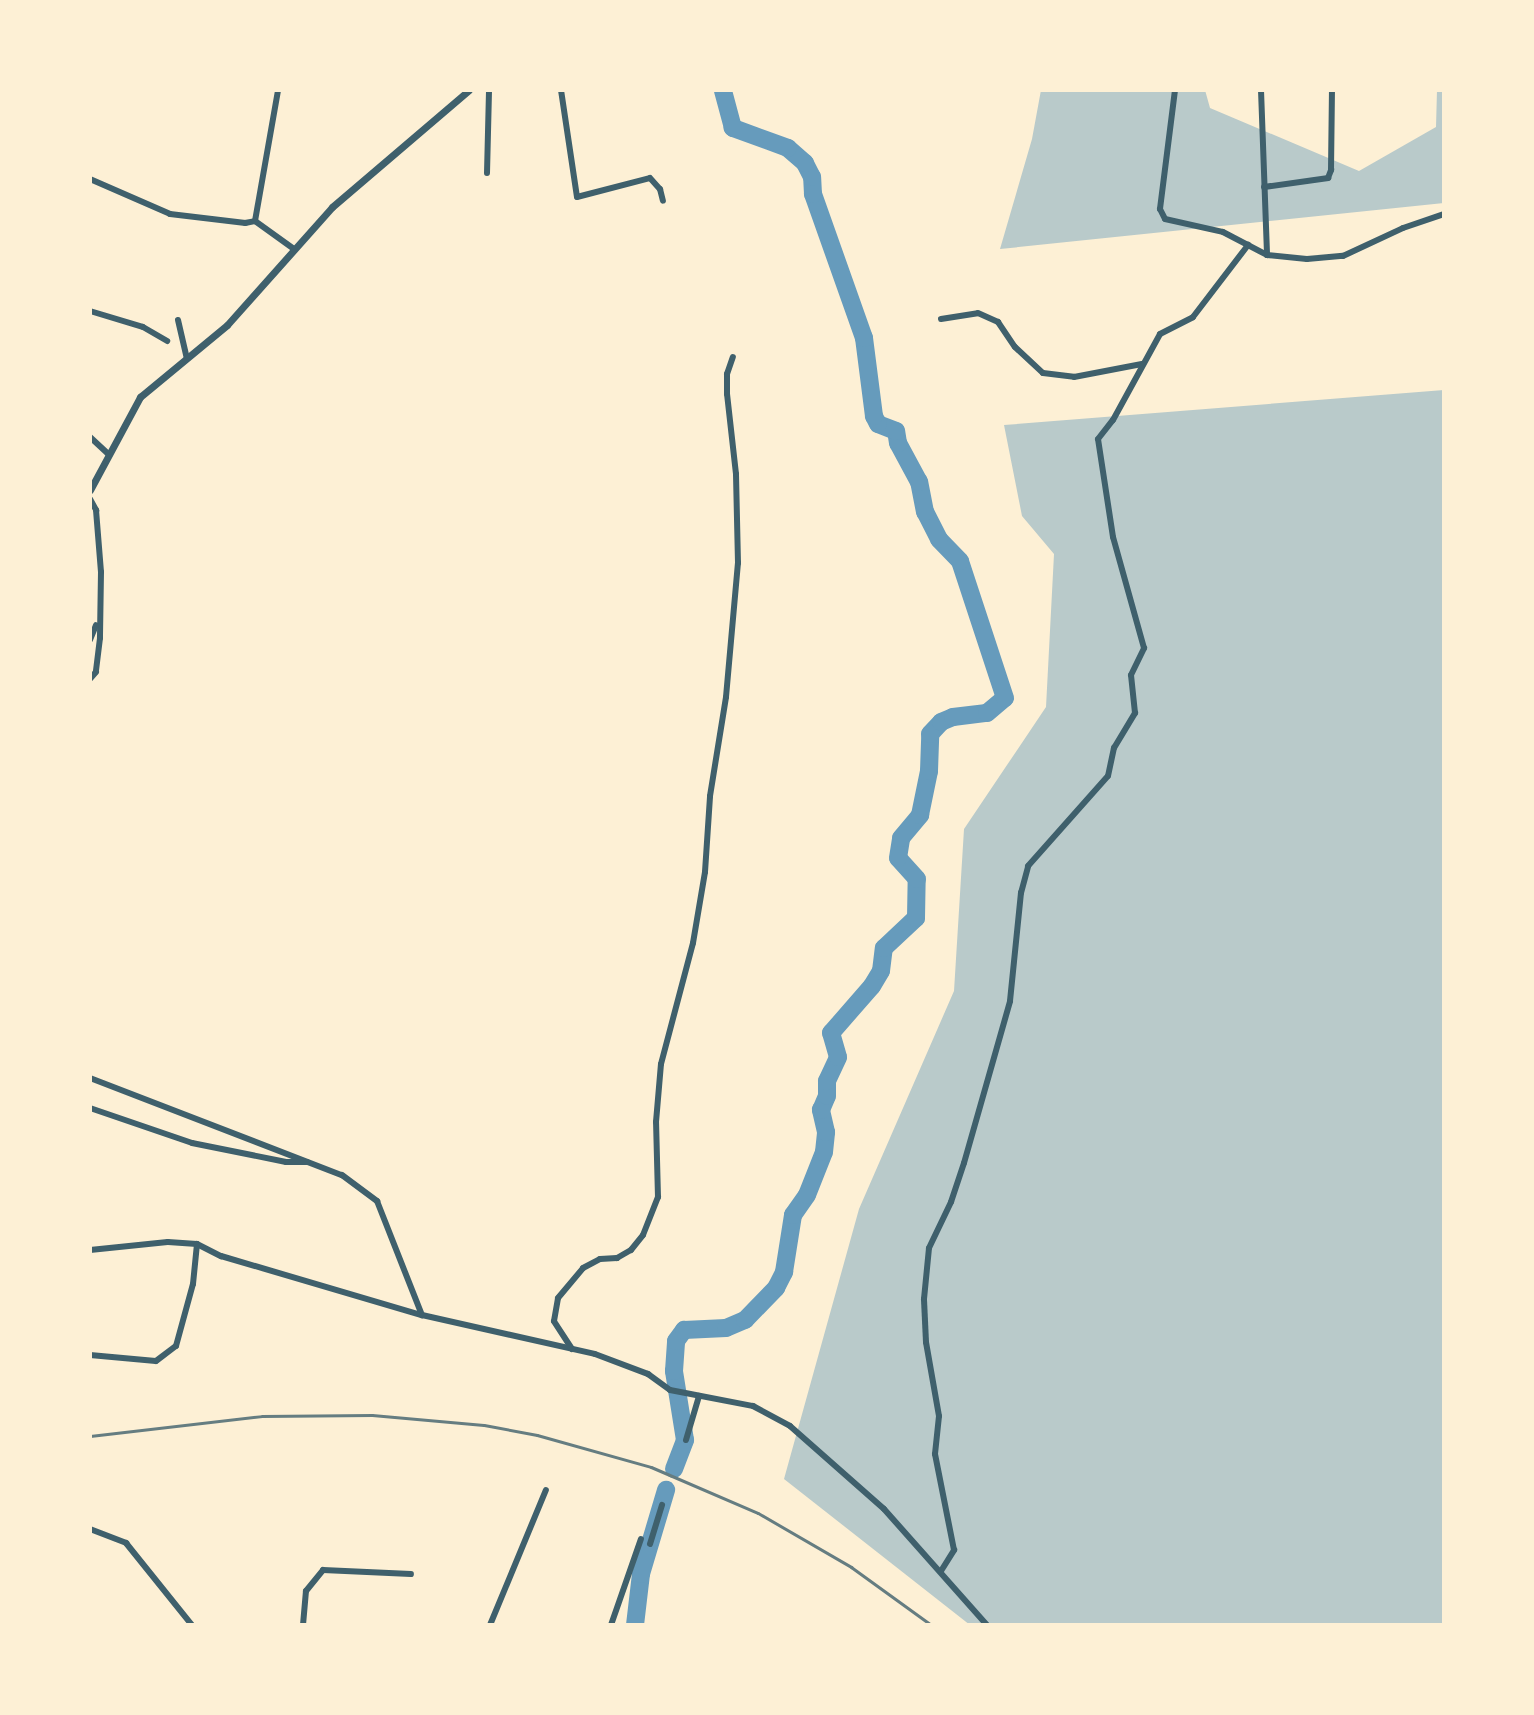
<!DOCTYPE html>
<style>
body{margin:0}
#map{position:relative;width:1534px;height:1715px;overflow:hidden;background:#fdf0d5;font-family:Ubuntu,sans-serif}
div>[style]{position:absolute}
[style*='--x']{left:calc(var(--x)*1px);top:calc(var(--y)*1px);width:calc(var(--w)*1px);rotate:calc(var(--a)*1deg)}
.green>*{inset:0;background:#b9caca}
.river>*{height:18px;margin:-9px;padding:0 9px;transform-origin:9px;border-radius:9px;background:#669bbc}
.minor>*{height:6px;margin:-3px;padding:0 3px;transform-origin:3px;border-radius:3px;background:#3f606c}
.tertiary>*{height:7px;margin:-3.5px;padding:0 3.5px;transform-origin:3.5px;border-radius:3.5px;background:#3f606c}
.rail>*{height:3px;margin:-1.5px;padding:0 1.5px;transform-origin:1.5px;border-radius:1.5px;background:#657d81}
span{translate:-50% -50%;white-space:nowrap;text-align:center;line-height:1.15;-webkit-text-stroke:6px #fdf0d5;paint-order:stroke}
.frame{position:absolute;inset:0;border:92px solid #fdf0d5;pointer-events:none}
</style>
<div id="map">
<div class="green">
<i style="clip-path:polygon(1041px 90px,1205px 90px,1210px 108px,1359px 171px,1436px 127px,1437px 90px,1444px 90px,1444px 203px,1000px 249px,1032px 139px)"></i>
<i style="clip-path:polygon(1444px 390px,1444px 1625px,970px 1625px,784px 1479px,859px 1209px,954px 991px,964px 829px,1046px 707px,1054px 554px,1022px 516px,1004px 425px)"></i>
</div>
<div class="river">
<i style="--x:674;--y:1469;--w:31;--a:-69"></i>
<i style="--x:685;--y:1440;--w:70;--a:-99.1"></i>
<i style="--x:674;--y:1371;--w:30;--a:-86"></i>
<i style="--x:676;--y:1341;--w:14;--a:-54"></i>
<i style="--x:684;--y:1330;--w:42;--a:-2.7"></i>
<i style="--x:726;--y:1328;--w:21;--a:-23"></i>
<i style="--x:745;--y:1320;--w:45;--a:-45.9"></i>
<i style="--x:776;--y:1288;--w:18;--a:-63"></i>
<i style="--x:784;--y:1272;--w:58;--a:-81"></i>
<i style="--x:793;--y:1215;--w:24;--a:-55"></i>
<i style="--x:807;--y:1195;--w:46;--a:-68.4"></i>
<i style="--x:824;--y:1152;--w:20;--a:-84"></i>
<i style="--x:826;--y:1132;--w:23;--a:-103"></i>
<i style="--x:821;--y:1110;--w:15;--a:-67"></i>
<i style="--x:827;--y:1096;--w:15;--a:-90"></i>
<i style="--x:827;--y:1081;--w:26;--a:-65"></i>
<i style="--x:838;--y:1057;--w:25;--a:-106"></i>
<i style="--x:831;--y:1033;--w:62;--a:-48.9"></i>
<i style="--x:872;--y:986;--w:17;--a:-59"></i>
<i style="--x:881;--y:971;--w:23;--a:-83"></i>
<i style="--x:884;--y:948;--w:44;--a:-43.2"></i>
<i style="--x:916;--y:918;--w:39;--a:-89"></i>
<i style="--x:917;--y:879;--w:28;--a:-132"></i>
<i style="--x:898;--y:858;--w:20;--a:-81"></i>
<i style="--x:901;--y:838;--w:30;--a:-50"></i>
<i style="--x:920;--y:815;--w:45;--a:-78.4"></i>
<i style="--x:929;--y:771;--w:37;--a:-88"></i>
<i style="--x:930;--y:734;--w:16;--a:-47"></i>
<i style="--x:941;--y:722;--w:13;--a:-23"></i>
<i style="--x:953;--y:717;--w:34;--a:-7"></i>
<i style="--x:987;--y:713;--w:23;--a:-40"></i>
<i style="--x:1005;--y:698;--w:144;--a:-108.2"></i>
<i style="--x:960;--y:561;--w:30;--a:-134"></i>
<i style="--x:939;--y:539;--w:30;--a:-117"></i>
<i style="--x:925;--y:512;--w:31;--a:-101"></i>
<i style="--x:919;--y:482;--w:44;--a:-118.3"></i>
<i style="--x:898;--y:443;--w:12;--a:-99"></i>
<i style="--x:896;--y:431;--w:19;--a:-159"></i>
<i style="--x:878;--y:424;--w:9;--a:-117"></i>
<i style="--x:874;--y:416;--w:79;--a:-97.3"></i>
<i style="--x:864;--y:338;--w:153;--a:-109.5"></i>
<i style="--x:813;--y:194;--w:17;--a:-93"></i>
<i style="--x:812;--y:177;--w:16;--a:-117"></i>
<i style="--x:805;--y:163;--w:23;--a:-139"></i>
<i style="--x:788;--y:148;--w:59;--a:-160"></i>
<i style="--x:733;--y:128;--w:39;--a:-105"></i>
<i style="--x:635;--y:1625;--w:51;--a:-83.3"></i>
<i style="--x:641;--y:1574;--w:88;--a:-73.4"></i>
</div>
<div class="minor">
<i style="--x:561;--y:90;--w:108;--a:81.5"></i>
<i style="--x:577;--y:197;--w:75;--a:-14.6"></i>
<i style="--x:650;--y:178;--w:15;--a:48"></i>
<i style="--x:660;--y:189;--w:12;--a:76"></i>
<i style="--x:1175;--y:90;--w:120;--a:97.2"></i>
<i style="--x:1160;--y:209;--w:11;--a:63"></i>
<i style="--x:1165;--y:219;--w:59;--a:12.6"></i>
<i style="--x:1223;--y:232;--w:50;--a:27.6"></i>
<i style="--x:1267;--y:255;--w:40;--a:5.7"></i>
<i style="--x:1307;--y:259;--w:36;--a:-5"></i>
<i style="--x:1343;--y:256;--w:66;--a:-25"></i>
<i style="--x:1403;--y:228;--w:43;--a:-18.9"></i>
<i style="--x:1261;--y:90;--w:165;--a:87.9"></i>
<i style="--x:487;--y:173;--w:83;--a:-88.6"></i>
<i style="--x:90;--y:179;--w:87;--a:23.6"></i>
<i style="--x:170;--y:214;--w:76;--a:6.8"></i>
<i style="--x:245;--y:223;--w:10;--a:-11"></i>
<i style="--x:255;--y:221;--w:133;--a:-80"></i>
<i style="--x:1264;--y:187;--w:65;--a:-8"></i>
<i style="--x:1328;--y:178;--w:9;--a:-69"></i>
<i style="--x:1331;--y:170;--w:80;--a:-89.3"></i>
<i style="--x:255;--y:221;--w:48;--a:35.7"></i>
<i style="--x:90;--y:311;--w:55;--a:16.8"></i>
<i style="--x:143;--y:327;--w:28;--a:30"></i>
<i style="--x:941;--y:319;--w:37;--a:-9"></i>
<i style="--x:978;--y:313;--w:22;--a:24"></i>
<i style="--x:998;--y:322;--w:30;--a:56"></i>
<i style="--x:1015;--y:347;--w:38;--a:43"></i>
<i style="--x:1043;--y:373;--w:31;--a:7"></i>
<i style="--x:1074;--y:377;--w:69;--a:-10.8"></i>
<i style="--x:178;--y:320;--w:39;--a:77"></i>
<i style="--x:90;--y:437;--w:25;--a:43"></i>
<i style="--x:90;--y:499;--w:13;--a:61"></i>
<i style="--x:96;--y:510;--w:62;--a:85.4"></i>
<i style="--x:101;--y:572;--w:66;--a:90.9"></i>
<i style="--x:100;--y:638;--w:34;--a:97"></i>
<i style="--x:96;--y:672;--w:9;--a:131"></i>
<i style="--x:90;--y:640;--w:16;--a:-68"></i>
<i style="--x:90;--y:1078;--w:270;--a:21.1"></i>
<i style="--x:342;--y:1175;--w:44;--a:36.6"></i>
<i style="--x:377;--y:1201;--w:123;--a:68.5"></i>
<i style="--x:90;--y:1108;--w:108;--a:18.9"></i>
<i style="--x:192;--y:1143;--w:96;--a:11.4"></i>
<i style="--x:286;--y:1162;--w:21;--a:0"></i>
<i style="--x:90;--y:1250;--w:78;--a:-5.9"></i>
<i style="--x:168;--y:1242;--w:29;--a:4"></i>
<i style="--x:197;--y:1244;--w:27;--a:27"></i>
<i style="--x:221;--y:1256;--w:209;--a:16.4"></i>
<i style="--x:422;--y:1315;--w:177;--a:12.7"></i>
<i style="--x:595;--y:1354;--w:57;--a:20.7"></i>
<i style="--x:648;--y:1374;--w:27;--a:36"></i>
<i style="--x:670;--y:1390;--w:85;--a:10.9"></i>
<i style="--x:753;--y:1406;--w:42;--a:28.4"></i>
<i style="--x:790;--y:1426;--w:125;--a:41.4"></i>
<i style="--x:884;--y:1509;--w:155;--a:48.4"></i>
<i style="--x:572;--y:1349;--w:33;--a:-123"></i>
<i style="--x:554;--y:1321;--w:23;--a:-80"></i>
<i style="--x:558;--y:1298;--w:39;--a:-50"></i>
<i style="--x:583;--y:1268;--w:19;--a:-28"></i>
<i style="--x:600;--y:1259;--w:17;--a:-3"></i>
<i style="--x:617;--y:1258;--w:16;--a:-30"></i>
<i style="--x:631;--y:1250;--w:19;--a:-51"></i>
<i style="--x:643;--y:1235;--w:41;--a:-68.5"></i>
<i style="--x:658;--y:1197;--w:75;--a:-91.5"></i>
<i style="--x:656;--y:1122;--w:58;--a:-85.1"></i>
<i style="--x:661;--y:1064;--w:125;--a:-75.2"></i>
<i style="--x:693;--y:943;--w:72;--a:-80.4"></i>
<i style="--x:705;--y:872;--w:76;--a:-86.2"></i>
<i style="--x:710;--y:796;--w:100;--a:-80.8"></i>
<i style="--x:726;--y:697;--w:135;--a:-84.9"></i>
<i style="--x:738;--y:563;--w:89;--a:-91.3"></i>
<i style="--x:736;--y:474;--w:81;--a:-96.4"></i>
<i style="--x:727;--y:394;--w:20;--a:-90"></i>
<i style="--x:727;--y:374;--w:18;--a:-71"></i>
<i style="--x:90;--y:1355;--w:66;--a:5.2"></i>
<i style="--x:156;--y:1361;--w:25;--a:-37"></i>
<i style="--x:176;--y:1346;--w:64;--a:-74.7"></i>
<i style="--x:193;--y:1284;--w:40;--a:-84.3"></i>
<i style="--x:686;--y:1440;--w:46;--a:-73.5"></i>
<i style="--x:90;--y:1529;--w:39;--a:21"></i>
<i style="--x:126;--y:1543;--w:105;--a:51.2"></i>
<i style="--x:650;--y:1544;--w:41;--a:-72.9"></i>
<i style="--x:941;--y:1571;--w:25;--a:-58"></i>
<i style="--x:954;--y:1550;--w:98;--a:-101.2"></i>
<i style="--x:935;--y:1454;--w:38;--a:-84"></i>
<i style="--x:939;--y:1416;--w:75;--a:-100"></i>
<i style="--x:926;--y:1342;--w:43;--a:-92.7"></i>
<i style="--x:924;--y:1299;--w:51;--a:-84.4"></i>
<i style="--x:929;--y:1248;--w:51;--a:-64.4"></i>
<i style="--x:951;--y:1202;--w:41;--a:-71.6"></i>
<i style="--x:964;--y:1163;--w:168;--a:-74.1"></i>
<i style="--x:1010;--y:1001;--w:109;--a:-84.2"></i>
<i style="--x:1021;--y:893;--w:28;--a:-75"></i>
<i style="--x:1028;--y:866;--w:120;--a:-48.4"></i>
<i style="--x:1108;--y:776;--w:29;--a:-78"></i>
<i style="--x:1114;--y:748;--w:41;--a:-59"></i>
<i style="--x:1135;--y:713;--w:38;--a:-96"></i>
<i style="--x:1131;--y:675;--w:30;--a:-64"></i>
<i style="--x:1144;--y:648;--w:115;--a:-105.6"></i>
<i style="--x:1113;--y:537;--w:99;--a:-98.7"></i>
<i style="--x:1098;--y:439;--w:24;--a:-52"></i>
<i style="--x:1113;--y:420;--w:98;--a:-61.3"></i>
<i style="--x:1160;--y:334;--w:37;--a:-27"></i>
<i style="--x:1193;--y:317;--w:91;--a:-52.6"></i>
<i style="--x:303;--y:1625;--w:34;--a:-85"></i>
<i style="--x:306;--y:1591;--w:27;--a:-51"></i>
<i style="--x:323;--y:1570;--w:88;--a:2.6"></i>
<i style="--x:490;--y:1625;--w:146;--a:-67.5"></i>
<i style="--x:611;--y:1625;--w:91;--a:-70.8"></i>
</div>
<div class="tertiary">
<i style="--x:90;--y:490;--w:106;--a:-61.7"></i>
<i style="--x:140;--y:397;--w:113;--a:-39.6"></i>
<i style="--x:227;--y:325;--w:158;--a:-48.3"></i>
<i style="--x:332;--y:207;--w:180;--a:-40.5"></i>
</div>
<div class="rail">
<i style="--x:90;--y:1436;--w:173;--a:-6.6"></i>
<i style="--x:262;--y:1416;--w:110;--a:-0.5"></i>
<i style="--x:372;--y:1415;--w:112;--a:5.1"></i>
<i style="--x:484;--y:1425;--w:54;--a:10.7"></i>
<i style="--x:537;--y:1435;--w:118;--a:15.7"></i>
<i style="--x:651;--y:1467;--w:116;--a:23.3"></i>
<i style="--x:758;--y:1513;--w:108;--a:30.1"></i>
<i style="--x:851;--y:1567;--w:99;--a:35.9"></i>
</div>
<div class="frame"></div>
</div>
